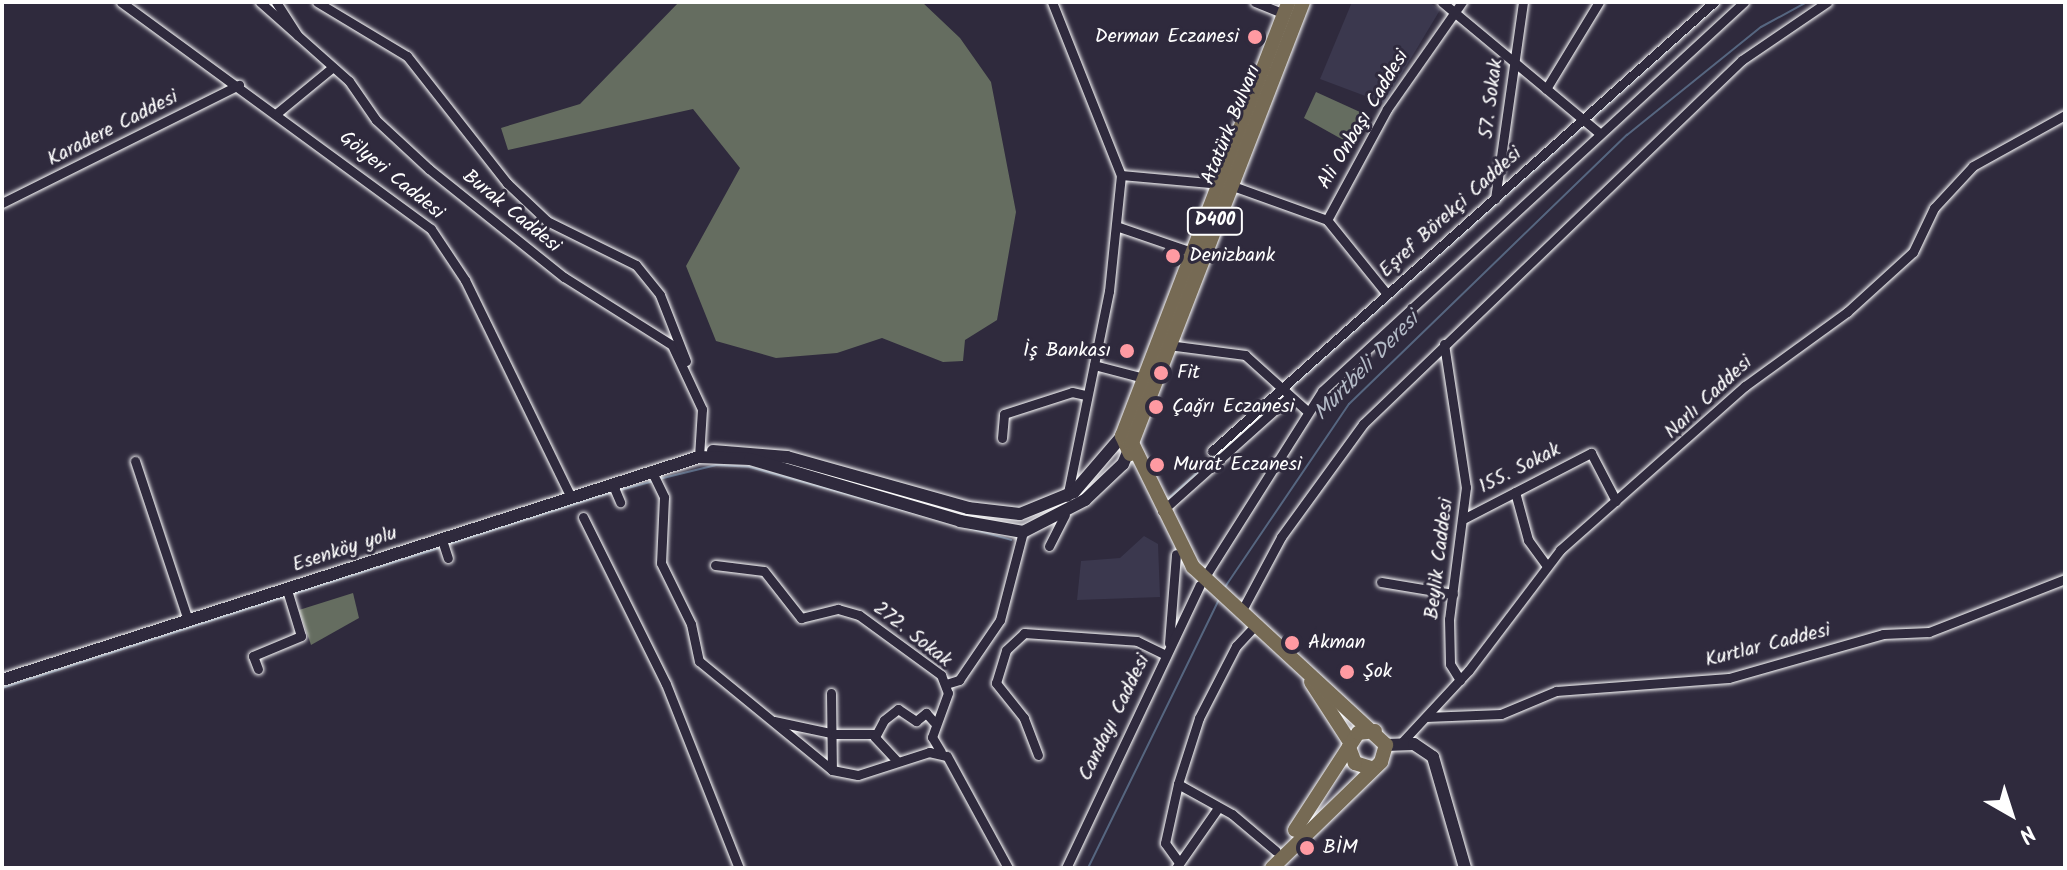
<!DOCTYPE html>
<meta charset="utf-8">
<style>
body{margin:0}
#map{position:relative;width:2067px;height:870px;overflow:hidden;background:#2f2a3d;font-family:Kalam,sans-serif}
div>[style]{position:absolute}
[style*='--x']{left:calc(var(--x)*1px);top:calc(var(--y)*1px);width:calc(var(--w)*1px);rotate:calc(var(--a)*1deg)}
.built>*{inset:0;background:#3b384e}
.green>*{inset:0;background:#656d60}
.stream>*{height:2px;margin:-1px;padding:0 1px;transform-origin:1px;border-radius:1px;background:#566680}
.roads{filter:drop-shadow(0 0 2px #fff) drop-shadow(0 0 2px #fff)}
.street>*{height:9px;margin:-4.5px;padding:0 4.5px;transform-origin:4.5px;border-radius:4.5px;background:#2f2a3d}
.secondary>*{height:12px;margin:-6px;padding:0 6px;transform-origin:6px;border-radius:6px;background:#2f2a3d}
.primary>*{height:14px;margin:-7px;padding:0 7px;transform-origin:7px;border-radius:7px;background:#766a54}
.dots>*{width:22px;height:22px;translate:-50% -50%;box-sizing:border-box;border:4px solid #2f2a3d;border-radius:50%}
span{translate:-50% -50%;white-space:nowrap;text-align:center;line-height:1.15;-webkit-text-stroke:6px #2f2a3d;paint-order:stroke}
.shield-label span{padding:2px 6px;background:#2f2a3d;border:2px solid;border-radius:6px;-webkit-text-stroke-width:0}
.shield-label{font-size:18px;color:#fff;font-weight:700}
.poi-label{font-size:20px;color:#fff}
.right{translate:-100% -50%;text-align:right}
.left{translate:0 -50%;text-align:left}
.street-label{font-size:20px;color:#fff}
.water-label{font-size:22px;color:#b3bac6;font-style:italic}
.frame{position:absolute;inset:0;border:4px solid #fff;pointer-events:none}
.north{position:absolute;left:1971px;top:774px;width:80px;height:80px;-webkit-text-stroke:6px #2f2a3d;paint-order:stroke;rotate:141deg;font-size:22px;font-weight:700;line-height:32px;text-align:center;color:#fff}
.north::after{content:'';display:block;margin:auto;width:28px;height:36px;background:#fff;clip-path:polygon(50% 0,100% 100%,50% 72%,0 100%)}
</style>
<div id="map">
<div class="built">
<i style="clip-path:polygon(1352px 2px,1429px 2px,1440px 10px,1384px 103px,1320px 79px)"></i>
<i style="clip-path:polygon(1144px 536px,1158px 544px,1160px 597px,1077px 600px,1081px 561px,1120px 558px)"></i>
</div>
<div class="green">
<i style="clip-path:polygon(679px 2px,922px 2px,960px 38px,991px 82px,1016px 212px,997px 320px,965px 340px,963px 361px,943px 362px,882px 338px,837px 353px,776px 358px,716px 341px,686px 266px,740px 168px,693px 109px,508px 150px,501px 128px,580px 104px)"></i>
<i style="clip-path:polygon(1316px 92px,1371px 117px,1354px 146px,1304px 118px)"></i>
<i style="clip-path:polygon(353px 593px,359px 618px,311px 645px,299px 610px)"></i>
</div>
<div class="stream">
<i style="--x:1591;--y:119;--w:175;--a:-42"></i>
<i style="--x:1289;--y:389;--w:394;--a:-41.8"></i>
<i style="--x:659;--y:479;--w:59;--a:-13.8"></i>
<i style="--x:716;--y:465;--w:34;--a:3"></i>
<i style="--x:750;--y:467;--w:271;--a:15.6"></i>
<i style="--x:620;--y:490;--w:34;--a:-15"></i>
<i style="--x:1170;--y:497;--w:151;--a:-42"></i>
<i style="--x:449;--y:544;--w:169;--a:-17.6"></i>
<i style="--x:1225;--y:587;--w:221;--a:-55.9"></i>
<i style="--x:1349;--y:404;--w:387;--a:-44.1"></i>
<i style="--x:1627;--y:135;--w:172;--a:-38.9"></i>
<i style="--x:1761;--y:27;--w:52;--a:-28.5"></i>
<i style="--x:293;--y:594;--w:153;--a:-17.5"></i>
<i style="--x:2;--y:688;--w:299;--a:-17.9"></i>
<i style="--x:1088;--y:868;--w:299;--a:-64"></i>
</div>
<div class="roads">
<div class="street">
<i style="--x:121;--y:2;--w:384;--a:36.2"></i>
<i style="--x:431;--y:229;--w:61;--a:56.3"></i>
<i style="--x:465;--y:280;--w:242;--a:64"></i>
<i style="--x:260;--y:2;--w:119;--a:41.6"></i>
<i style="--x:349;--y:81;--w:47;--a:55.3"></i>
<i style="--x:376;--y:120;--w:72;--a:42.8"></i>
<i style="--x:429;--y:169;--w:173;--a:38.7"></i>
<i style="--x:564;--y:277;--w:128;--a:32.2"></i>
<i style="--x:672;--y:345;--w:71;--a:64.9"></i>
<i style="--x:702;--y:409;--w:48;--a:93.6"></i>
<i style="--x:276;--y:2;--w:40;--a:57.1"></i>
<i style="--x:317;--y:2;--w:105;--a:31"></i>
<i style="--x:407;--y:56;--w:162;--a:51.8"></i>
<i style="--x:507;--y:183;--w:55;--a:43.5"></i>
<i style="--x:547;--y:221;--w:99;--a:26.3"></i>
<i style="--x:636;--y:265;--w:38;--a:51"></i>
<i style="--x:660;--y:295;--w:71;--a:68.5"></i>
<i style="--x:1052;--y:2;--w:186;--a:68.3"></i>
<i style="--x:1121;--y:175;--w:117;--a:95.9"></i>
<i style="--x:1109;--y:291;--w:210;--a:101.5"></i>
<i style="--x:1255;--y:2;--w:31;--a:22"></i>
<i style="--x:1442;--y:2;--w:202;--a:39.8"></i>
<i style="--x:1546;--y:89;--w:102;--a:-58.7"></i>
<i style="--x:277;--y:113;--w:72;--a:-39.4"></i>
<i style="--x:1121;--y:175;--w:109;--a:5.2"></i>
<i style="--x:1230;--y:185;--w:103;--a:19.8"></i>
<i style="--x:1495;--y:199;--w:199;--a:-81.9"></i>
<i style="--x:2;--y:203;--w:265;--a:-26.5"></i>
<i style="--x:1116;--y:226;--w:77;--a:18.9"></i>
<i style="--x:1387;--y:294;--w:95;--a:-129"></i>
<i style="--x:1327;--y:220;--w:126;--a:-61.6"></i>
<i style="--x:1387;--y:109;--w:131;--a:-55"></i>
<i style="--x:1444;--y:344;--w:145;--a:81.3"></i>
<i style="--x:1466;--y:487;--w:133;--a:97.3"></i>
<i style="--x:1449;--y:619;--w:45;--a:88.7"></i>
<i style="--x:1450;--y:664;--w:19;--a:58"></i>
<i style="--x:1168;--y:345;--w:78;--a:7.4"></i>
<i style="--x:1245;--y:355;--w:82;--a:42"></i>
<i style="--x:1094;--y:365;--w:52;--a:14.6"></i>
<i style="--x:1002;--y:438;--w:24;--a:-85"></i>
<i style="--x:1004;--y:414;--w:71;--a:-17.9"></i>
<i style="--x:1072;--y:392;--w:13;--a:13"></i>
<i style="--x:1212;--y:451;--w:674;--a:-41.81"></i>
<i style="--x:135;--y:461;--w:168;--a:71.6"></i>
<i style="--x:651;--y:470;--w:30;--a:64"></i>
<i style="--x:664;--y:497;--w:66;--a:92.6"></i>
<i style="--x:661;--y:563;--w:68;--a:63.8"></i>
<i style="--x:691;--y:624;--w:38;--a:78"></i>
<i style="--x:699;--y:661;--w:172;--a:39.3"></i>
<i style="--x:832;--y:770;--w:26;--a:11"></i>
<i style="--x:858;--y:775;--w:75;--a:-17.9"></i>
<i style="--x:929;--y:752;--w:18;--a:13"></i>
<i style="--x:947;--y:756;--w:128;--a:61.4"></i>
<i style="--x:612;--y:483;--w:21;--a:67"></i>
<i style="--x:1515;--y:492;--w:50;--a:74.8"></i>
<i style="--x:1528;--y:540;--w:32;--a:54"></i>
<i style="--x:1162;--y:511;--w:172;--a:-41.9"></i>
<i style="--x:583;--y:517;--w:186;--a:63.6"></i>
<i style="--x:666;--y:684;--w:198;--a:68.4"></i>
<i style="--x:1465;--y:518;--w:142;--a:-27.3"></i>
<i style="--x:1591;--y:453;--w:54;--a:62.5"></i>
<i style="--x:442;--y:540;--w:19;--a:72"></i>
<i style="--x:1049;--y:546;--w:35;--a:-63"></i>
<i style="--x:715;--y:565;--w:49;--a:7"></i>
<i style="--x:764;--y:571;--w:60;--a:51.8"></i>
<i style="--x:801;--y:618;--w:38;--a:-14"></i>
<i style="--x:838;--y:609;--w:22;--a:16"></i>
<i style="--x:859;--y:615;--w:102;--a:36.2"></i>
<i style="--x:941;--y:675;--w:19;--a:69"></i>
<i style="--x:948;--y:693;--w:47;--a:110"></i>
<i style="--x:932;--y:737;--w:17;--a:59"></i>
<i style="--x:1204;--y:578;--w:221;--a:-57.7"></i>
<i style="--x:1322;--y:391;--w:574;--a:-42.67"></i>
<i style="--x:1381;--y:582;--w:73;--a:9.5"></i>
<i style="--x:1241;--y:612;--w:85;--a:-61.9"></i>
<i style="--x:1281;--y:537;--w:140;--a:-54"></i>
<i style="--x:1363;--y:424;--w:525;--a:-43.84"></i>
<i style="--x:1742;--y:60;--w:103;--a:-34.3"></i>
<i style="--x:1251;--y:630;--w:22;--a:133"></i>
<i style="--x:1236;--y:646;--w:81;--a:117.2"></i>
<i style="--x:1199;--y:718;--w:69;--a:107.7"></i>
<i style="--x:1178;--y:784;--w:62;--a:29.1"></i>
<i style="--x:1232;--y:814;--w:57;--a:40.1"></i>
<i style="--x:1169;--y:643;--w:89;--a:-85.5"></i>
<i style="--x:258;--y:669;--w:14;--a:-111"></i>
<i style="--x:253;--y:656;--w:52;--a:-22.6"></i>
<i style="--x:301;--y:636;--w:48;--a:-106.9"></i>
<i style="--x:946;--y:684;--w:14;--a:-17"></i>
<i style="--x:959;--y:680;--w:73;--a:-55.7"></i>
<i style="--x:1000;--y:620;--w:91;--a:-75.4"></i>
<i style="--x:831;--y:693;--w:77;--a:89.3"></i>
<i style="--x:1426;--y:717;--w:75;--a:-2.3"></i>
<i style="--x:1501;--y:714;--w:60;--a:-22.7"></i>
<i style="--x:1556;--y:691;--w:173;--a:-4.3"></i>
<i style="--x:1729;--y:678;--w:160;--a:-15.9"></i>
<i style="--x:1883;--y:634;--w:46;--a:-2.5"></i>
<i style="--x:1929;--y:632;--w:146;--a:-21.3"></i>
<i style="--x:774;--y:721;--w:62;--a:12"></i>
<i style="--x:835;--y:734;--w:40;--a:0"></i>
<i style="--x:1402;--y:742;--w:98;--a:-47.1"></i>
<i style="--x:1469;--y:670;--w:151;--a:-52.8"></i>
<i style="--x:1560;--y:550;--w:247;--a:-41.6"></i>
<i style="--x:1745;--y:386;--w:126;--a:-36"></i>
<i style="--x:1847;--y:312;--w:89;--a:-42.3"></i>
<i style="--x:1913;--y:252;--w:49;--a:-64.5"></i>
<i style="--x:1934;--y:208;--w:57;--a:-47.1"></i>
<i style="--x:1973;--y:166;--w:105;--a:-29"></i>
<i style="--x:1038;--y:755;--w:40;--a:-111"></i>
<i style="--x:1024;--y:718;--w:45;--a:-128.7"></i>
<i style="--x:996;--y:683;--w:34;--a:-73"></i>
<i style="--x:1006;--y:650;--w:25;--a:-43"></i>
<i style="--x:1024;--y:633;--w:113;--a:4"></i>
<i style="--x:1137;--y:641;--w:32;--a:26"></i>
<i style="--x:897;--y:761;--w:33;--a:-133"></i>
<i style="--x:875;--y:737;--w:19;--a:-62"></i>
<i style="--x:884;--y:720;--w:18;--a:-38"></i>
<i style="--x:898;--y:709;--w:22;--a:34"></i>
<i style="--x:916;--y:721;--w:13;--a:-39"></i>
<i style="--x:926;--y:713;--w:12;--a:48"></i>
<i style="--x:1178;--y:861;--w:22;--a:-126"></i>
<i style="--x:1165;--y:843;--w:60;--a:-77.6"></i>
<i style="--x:1066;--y:868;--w:313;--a:-64.7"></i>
<i style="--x:1176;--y:868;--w:73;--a:-55"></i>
</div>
<div class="secondary">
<i style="--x:713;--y:451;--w:74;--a:4.6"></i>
<i style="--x:787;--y:457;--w:188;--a:15.7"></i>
<i style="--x:968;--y:508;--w:52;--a:6.6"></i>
<i style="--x:1020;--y:514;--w:58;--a:-22.2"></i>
<i style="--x:1074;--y:492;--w:74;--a:-49.4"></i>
<i style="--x:2;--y:680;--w:732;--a:-17.74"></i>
<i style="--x:699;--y:457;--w:51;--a:2.2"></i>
<i style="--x:750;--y:459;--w:219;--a:16.4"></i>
<i style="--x:960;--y:521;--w:64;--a:9.9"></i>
<i style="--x:1023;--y:532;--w:70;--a:-27.3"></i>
<i style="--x:1085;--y:500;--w:52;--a:-43.5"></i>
<i style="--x:1123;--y:464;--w:21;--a:-67"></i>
<i style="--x:1386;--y:745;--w:28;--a:-2"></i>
<i style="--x:1414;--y:744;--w:23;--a:34"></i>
<i style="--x:1433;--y:757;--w:116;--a:73.9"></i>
</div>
<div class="primary">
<i style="--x:1130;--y:454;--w:20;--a:-114"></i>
<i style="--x:1122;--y:436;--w:465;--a:-69"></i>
<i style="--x:1311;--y:682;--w:72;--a:57"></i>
<i style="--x:1371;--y:768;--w:17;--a:-163"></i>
<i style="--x:1355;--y:763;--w:17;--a:-111"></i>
<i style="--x:1349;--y:747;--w:17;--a:-57"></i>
<i style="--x:1358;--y:733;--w:17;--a:-7"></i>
<i style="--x:1295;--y:830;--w:99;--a:-57"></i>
<i style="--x:1272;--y:868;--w:152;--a:-44.2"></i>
<i style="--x:1381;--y:762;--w:18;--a:-74"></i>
<i style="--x:1386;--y:745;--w:263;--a:-137.3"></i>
<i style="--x:1193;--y:567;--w:138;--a:-116.2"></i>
<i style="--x:1132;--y:443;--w:473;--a:-68.8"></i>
</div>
</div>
<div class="dots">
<i style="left:1255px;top:37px;background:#ff9aa2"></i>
<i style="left:1173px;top:256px;background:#ff9aa2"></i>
<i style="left:1127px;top:351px;background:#ff9aa2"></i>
<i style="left:1161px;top:373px;background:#ff9aa2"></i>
<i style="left:1156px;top:407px;background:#ff9aa2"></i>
<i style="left:1157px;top:465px;background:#ff9aa2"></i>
<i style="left:1292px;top:643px;background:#ff9aa2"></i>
<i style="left:1347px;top:672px;background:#ff9aa2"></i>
<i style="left:1307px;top:848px;background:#ff9aa2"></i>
</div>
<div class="shield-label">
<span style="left:1215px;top:221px">D400</span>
</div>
<div class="poi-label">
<span class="right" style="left:1239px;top:37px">Derman Eczanesi</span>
<span class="left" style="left:1189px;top:256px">Denizbank</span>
<span class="right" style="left:1111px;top:351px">İş Bankası</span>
<span class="left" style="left:1177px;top:373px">Fit</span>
<span class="left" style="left:1172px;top:407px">Çağrı Eczanesi</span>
<span class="left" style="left:1173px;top:465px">Murat Eczanesi</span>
<span class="left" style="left:1308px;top:643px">Akman</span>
<span class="left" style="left:1363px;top:672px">Şok</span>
<span class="left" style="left:1323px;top:848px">BİM</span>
</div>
<div class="street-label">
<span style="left:1492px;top:99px;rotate:-83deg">57. Sokak</span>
<span style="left:1364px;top:120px;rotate:-59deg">Ali Onbaşı Caddesi</span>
<span style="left:1232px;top:125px;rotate:-68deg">Atatürk Bulvarı</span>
<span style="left:113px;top:129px;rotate:-27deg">Karadere Caddesi</span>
<span style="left:391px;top:176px;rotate:39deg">Gölyeri Caddesi</span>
<span style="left:511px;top:212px;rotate:39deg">Burak Caddesi</span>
<span style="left:1451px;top:213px;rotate:-42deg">Eşref Börekçi Caddesi</span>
<span style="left:1709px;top:398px;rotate:-43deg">Narlı Caddesi</span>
<span style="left:1520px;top:469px;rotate:-27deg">155. Sokak</span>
<span style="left:345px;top:550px;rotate:-18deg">Esenköy yolu</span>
<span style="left:1440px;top:559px;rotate:-83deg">Beylik Caddesi</span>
<span style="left:912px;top:635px;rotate:38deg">272. Sokak</span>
<span style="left:1768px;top:646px;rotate:-14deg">Kurtlar Caddesi</span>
<span style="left:1115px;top:718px;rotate:-64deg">Candayı Caddesi</span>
</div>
<div class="water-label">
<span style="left:1367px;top:367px;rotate:-46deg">Murtbeli Deresi</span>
</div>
<div class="frame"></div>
<div class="north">N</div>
</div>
